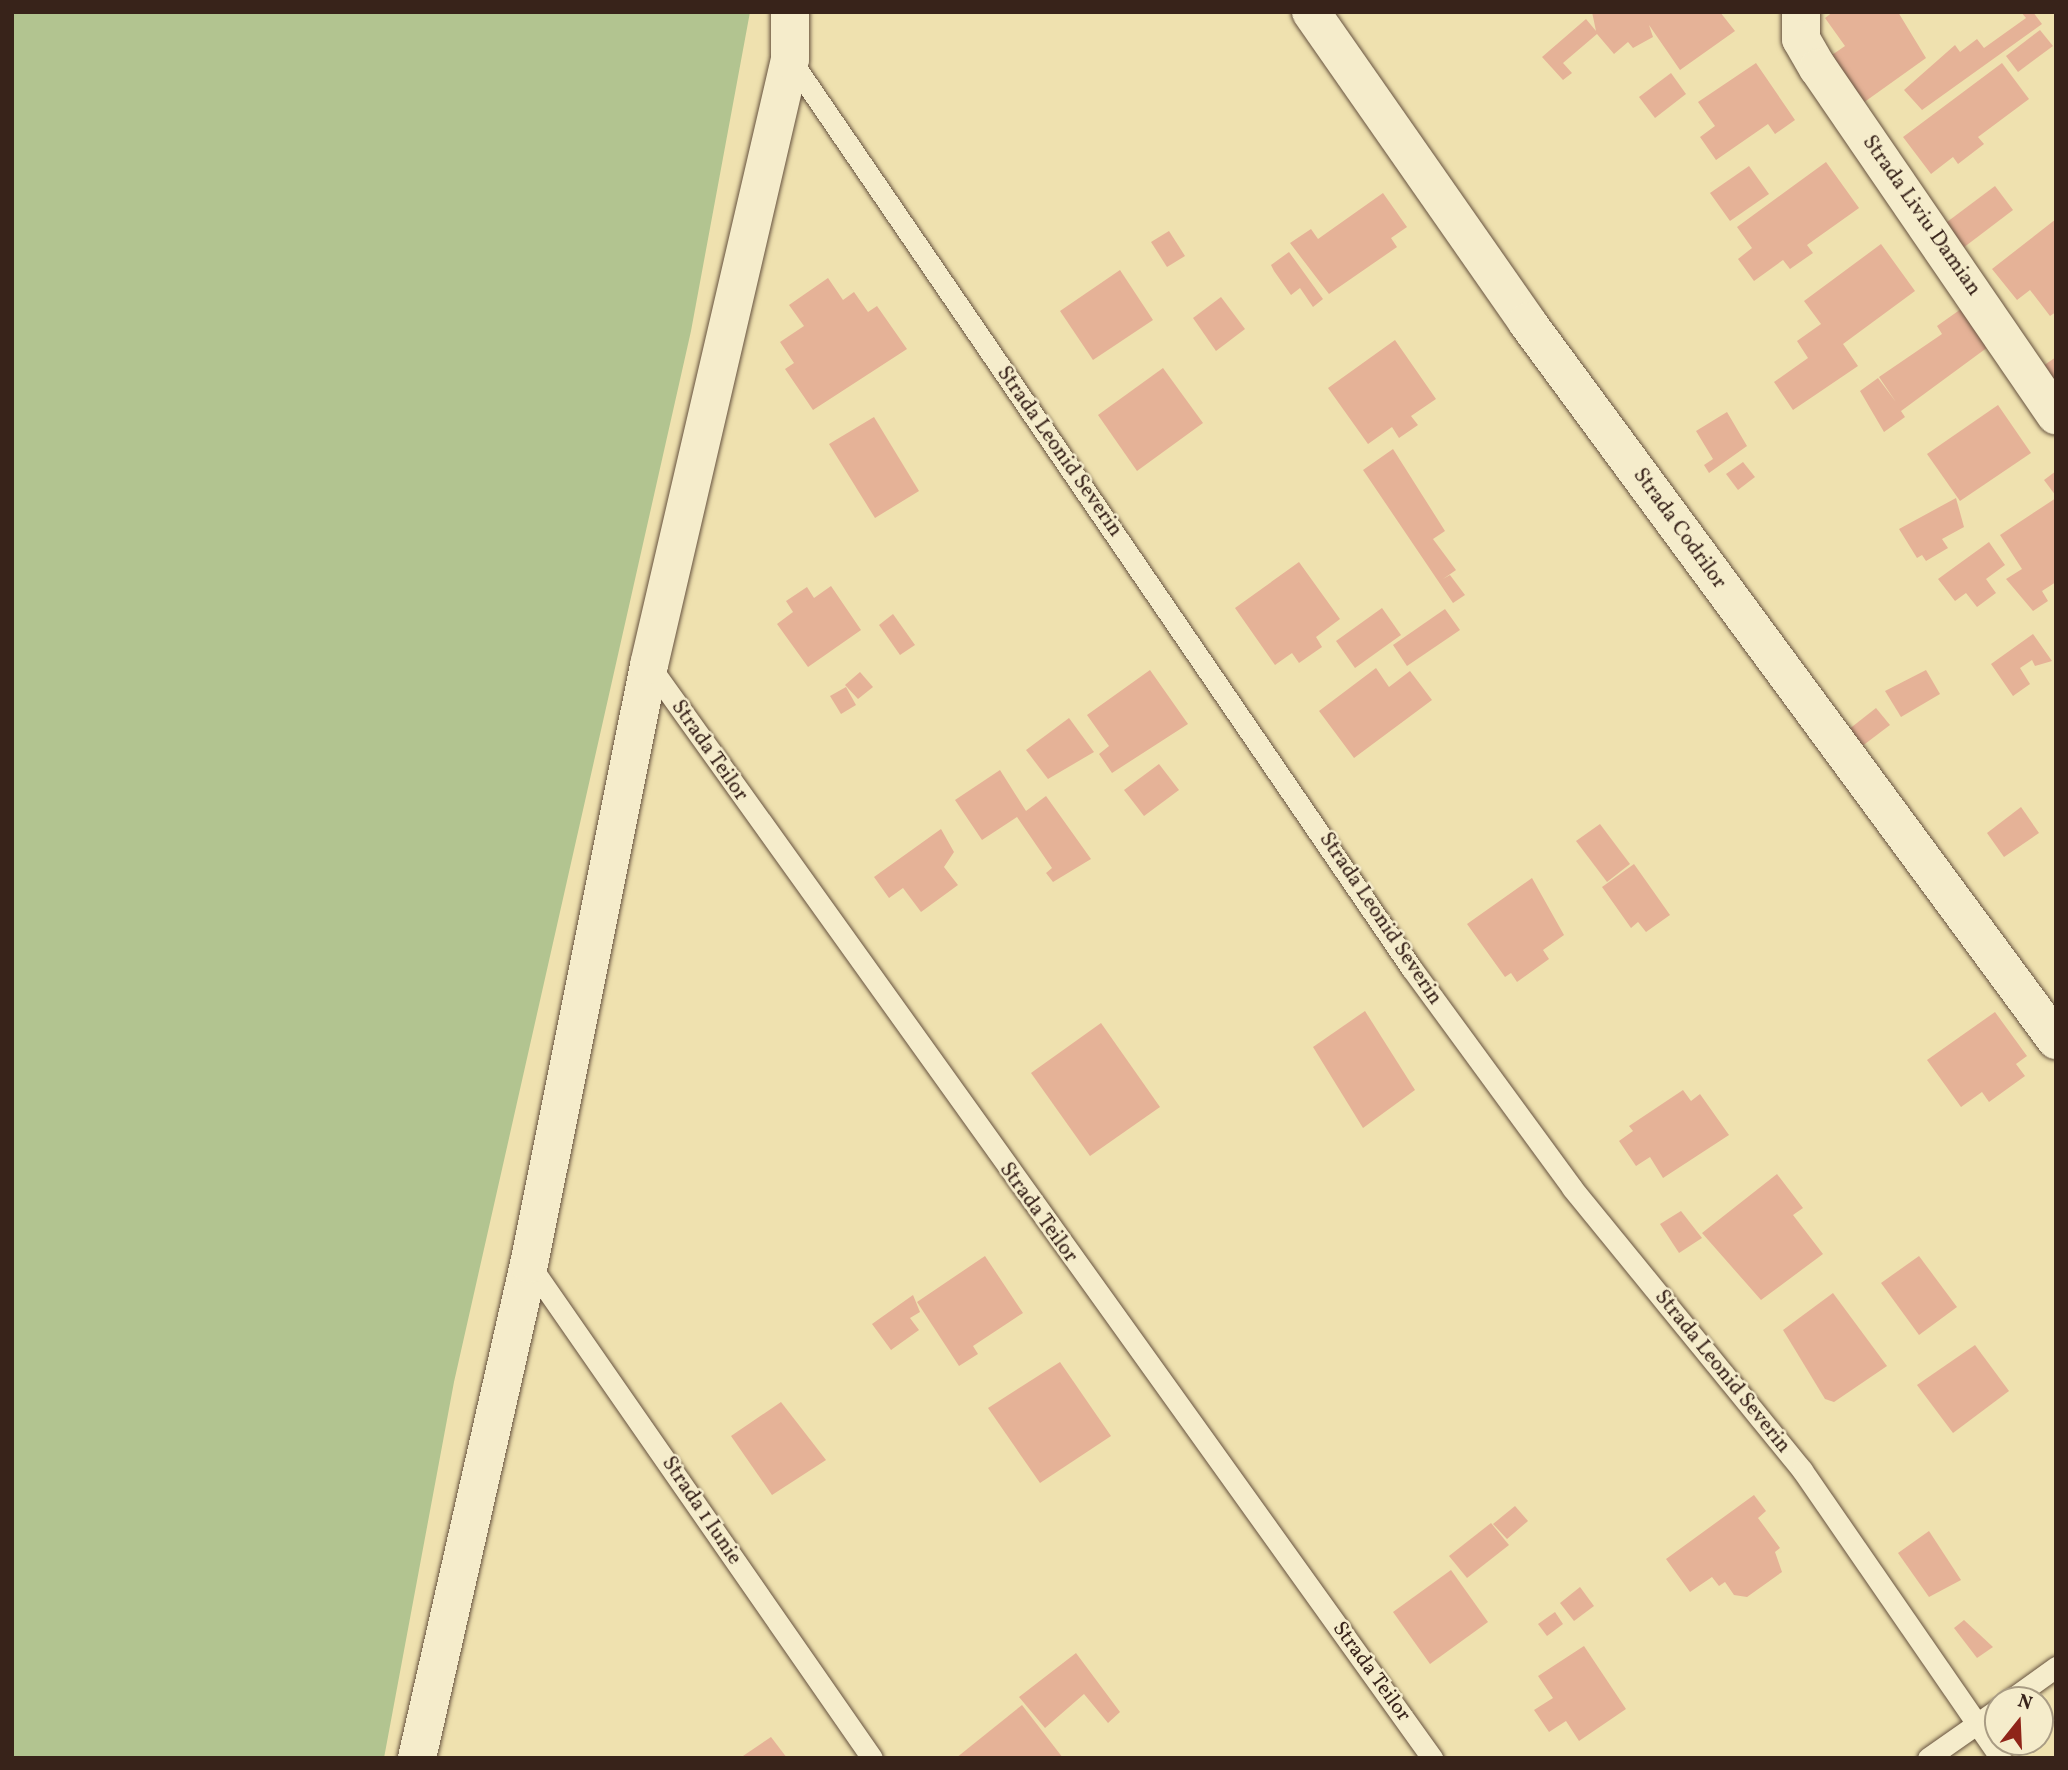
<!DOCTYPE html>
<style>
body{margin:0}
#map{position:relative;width:2068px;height:1770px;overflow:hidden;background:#efe1af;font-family:Vollkorn,serif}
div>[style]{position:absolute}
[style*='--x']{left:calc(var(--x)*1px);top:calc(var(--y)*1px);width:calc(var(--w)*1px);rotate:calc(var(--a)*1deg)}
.green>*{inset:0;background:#b2c490}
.building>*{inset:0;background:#e5b297}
.roads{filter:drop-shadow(0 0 2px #66523f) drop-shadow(0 0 2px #66523f)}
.lane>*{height:21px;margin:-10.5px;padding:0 10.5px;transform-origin:10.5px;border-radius:10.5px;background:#f5eccb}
.street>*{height:38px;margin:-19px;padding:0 19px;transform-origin:19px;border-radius:19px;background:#f5eccb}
span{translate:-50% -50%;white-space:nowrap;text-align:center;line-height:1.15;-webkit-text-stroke:5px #f5eccb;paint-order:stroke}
.street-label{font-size:21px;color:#38231a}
.frame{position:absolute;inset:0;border:14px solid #38231a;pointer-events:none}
.north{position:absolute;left:1984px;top:1686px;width:70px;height:70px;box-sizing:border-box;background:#f5eccb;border:2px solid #a99c84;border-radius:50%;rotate:18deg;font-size:19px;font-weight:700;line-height:28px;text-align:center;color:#38231a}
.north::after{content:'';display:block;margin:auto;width:24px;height:32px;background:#8f2418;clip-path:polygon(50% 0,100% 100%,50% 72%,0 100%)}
</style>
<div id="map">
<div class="green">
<i style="clip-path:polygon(12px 12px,750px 12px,691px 331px,454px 1382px,384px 1758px,12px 1758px)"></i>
</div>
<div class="building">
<i style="clip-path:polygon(1592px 12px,1720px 12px,1735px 31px,1680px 70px,1649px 25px,1653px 37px,1633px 48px,1628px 42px,1614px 54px,1597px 34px,1563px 63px,1572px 73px,1563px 80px,1542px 57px,1586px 19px,1596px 31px)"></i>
<i style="clip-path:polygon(1833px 12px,1898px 12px,1926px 58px,1863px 103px,1829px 57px,1845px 46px,1825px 18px)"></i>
<i style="clip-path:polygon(2021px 12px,2033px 12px,2042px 24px,1922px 110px,1904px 90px,1955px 45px,1960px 52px,1977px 39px,1984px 48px,2026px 18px)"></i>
<i style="clip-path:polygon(2040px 30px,2053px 46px,2018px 72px,2006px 56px)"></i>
<i style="clip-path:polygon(1756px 63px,1795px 120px,1775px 134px,1768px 124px,1716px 160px,1700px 137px,1715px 126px,1698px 102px)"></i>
<i style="clip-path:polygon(2002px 63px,2029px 99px,1978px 137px,1984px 144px,1958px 164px,1953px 157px,1931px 174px,1903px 137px)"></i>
<i style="clip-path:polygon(1671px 73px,1686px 94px,1655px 118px,1639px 97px)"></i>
<i style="clip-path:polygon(1826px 162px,1859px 208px,1807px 245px,1813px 253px,1790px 269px,1783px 260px,1754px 281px,1738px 259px,1752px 248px,1737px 227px)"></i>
<i style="clip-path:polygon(1749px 166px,1769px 194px,1730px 221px,1710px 193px)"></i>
<i style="clip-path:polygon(1995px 186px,2013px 210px,1963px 248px,1943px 225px)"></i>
<i style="clip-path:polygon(1383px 193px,1407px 227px,1391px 238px,1397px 247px,1329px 294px,1290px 243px,1311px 229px,1318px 239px)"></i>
<i style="clip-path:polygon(2056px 219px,2056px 312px,2050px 316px,2030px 290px,2017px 300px,1992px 269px)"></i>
<i style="clip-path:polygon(1169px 231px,1185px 256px,1167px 267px,1151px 242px)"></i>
<i style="clip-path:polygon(1881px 244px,1915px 291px,1843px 344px,1858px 366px,1793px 410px,1774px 382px,1808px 358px,1797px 341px,1821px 324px,1804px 301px)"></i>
<i style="clip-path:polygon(1289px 252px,1323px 299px,1313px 307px,1300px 288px,1291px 295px,1274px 271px,1271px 265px)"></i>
<i style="clip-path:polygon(1120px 270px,1153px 320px,1093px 360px,1060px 311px)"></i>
<i style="clip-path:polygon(828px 278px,843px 300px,854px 292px,868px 312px,877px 306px,907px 349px,813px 410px,785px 369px,794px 363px,780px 342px,804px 326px,789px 305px)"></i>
<i style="clip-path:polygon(1221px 297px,1245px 329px,1216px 351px,1193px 318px)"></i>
<i style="clip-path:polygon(1961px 309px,1988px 347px,1901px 411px,1905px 417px,1884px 432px,1860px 391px,1878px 378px,1896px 402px,1879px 377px,1942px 334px,1937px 326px)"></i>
<i style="clip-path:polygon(1395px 340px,1436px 399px,1411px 416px,1418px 425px,1399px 438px,1392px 427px,1368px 444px,1328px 388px)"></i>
<i style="clip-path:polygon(2056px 357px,2056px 385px,2043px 366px)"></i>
<i style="clip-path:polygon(1163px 368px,1203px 423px,1137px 471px,1098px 415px)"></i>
<i style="clip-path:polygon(1998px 405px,2031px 453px,1960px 501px,1927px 454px)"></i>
<i style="clip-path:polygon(1727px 412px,1747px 446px,1709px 473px,1704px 465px,1713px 459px,1696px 431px)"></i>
<i style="clip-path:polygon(874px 417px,919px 491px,875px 518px,829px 444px)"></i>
<i style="clip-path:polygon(1393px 449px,1445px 531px,1433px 539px,1456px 570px,1443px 579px,1450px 575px,1465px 595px,1453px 603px,1363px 470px)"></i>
<i style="clip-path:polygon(1743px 462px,1755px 477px,1738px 490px,1726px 474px)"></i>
<i style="clip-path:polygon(2056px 471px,2056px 496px,2044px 480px)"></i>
<i style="clip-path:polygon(1956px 498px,1964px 527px,1942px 539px,1948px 548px,1926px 561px,1922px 555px,1917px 558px,1899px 529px)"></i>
<i style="clip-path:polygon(2056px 498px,2056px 582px,2042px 591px,2048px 601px,2033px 611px,2006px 579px,2022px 569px,2000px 535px)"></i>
<i style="clip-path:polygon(1989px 542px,2005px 565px,1986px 579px,1996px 593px,1977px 607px,1966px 593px,1955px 601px,1938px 579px)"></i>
<i style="clip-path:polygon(1299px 562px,1340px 619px,1316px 637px,1322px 647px,1299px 663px,1292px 653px,1275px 665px,1235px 608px)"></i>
<i style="clip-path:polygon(831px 586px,861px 630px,808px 667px,777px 624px,793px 612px,786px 601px,807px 587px,814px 598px)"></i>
<i style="clip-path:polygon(1382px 608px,1401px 635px,1355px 668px,1336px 641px)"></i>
<i style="clip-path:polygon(1445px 609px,1460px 630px,1407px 666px,1393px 645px)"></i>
<i style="clip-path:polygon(893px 614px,915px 645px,900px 655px,879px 625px)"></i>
<i style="clip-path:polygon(2033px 634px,2052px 661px,2035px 666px,2032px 660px,2020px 668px,2030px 684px,2013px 696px,1991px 664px)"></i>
<i style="clip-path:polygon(1376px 668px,1389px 687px,1410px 671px,1432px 700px,1354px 758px,1319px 711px)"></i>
<i style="clip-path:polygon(1150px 670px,1188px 724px,1112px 773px,1099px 754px,1109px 746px,1087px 715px)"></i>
<i style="clip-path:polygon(1926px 670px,1940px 694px,1901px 717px,1885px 691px)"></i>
<i style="clip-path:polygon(860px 672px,873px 687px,858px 699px,845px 685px)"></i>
<i style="clip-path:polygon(846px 687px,856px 705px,841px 714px,830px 696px)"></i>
<i style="clip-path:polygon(1876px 708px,1890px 725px,1857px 750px,1848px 730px)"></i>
<i style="clip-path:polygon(1069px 718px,1094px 752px,1048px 779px,1026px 750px)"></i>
<i style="clip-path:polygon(1159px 764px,1179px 790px,1144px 816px,1124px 790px)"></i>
<i style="clip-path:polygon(1000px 770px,1026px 811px,1046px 796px,1091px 859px,1053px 882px,1046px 873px,1052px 868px,1017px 817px,982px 840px,955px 800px)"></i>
<i style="clip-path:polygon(2021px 807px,2039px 833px,2004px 857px,1987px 833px)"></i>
<i style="clip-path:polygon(1600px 824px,1630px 864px,1607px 882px,1576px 841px)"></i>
<i style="clip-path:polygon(941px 829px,954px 852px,944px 867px,958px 885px,921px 912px,903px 888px,889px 898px,874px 877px)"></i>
<i style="clip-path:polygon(1634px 864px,1670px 915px,1646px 932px,1638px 922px,1631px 928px,1602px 887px)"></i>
<i style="clip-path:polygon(1532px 878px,1564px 935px,1543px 950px,1549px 959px,1517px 982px,1511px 973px,1505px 977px,1467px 924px)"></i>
<i style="clip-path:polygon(1365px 1011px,1415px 1090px,1363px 1128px,1313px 1047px)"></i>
<i style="clip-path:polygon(1995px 1012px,2027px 1056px,2016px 1064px,2025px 1076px,1989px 1102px,1982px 1092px,1961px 1107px,1927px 1060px)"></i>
<i style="clip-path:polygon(1101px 1023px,1160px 1107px,1090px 1156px,1031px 1073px)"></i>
<i style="clip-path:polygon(1683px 1090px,1691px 1101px,1700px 1094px,1729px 1135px,1663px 1178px,1650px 1157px,1636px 1166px,1619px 1141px,1633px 1131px,1629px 1126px)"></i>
<i style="clip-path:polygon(1777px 1174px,1803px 1208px,1793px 1215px,1823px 1254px,1761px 1300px,1702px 1233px)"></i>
<i style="clip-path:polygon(1681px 1211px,1702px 1238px,1679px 1253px,1660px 1224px)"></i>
<i style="clip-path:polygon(985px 1256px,1023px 1313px,973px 1346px,978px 1354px,959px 1366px,917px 1302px)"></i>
<i style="clip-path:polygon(1919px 1256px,1957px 1307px,1919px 1335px,1881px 1283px)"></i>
<i style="clip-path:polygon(1833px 1293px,1887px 1366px,1834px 1402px,1825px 1399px,1783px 1330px)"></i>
<i style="clip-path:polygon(913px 1295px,920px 1312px,910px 1318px,919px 1330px,891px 1350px,872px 1324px)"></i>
<i style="clip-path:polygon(1975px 1345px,2009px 1391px,1953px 1433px,1917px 1385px)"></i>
<i style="clip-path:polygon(1060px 1362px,1111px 1436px,1040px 1483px,988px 1408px)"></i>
<i style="clip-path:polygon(781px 1402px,826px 1460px,772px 1495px,731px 1436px)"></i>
<i style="clip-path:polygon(1754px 1495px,1766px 1511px,1758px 1518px,1780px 1548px,1775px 1552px,1782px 1572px,1747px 1597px,1734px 1595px,1725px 1582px,1719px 1586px,1712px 1577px,1690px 1592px,1666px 1559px)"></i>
<i style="clip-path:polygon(1515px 1506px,1528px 1521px,1507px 1539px,1493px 1524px)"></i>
<i style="clip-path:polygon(1491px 1523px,1509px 1545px,1467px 1578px,1449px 1556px)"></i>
<i style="clip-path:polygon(1929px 1531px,1961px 1580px,1929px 1597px,1898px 1553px)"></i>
<i style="clip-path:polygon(1451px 1570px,1488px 1622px,1430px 1664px,1393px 1612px)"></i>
<i style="clip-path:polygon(1580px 1587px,1594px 1606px,1574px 1621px,1560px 1603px)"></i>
<i style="clip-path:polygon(1555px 1612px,1563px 1624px,1547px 1636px,1538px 1624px)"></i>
<i style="clip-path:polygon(1964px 1620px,1993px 1647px,1977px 1658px,1954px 1628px)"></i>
<i style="clip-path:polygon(1584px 1646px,1626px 1709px,1579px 1741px,1566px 1721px,1549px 1732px,1534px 1710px,1553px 1698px,1538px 1676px)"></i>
<i style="clip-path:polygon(1076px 1653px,1120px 1712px,1108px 1723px,1084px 1694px,1045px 1728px,1019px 1697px)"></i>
<i style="clip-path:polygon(1022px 1705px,1063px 1758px,956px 1758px)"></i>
<i style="clip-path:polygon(771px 1737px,787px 1758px,740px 1758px)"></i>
</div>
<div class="roads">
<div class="lane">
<i style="--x:790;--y:59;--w:1102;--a:55.65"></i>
<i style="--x:1412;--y:969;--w:271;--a:53.8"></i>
<i style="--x:1572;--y:1188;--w:364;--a:50.8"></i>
<i style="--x:1802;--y:1470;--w:350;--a:55.4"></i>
<i style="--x:649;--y:665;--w:1345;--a:54.38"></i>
<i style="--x:529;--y:1264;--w:601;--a:55.23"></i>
<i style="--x:2010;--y:1700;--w:57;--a:-35.7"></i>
<i style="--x:1928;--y:1758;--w:85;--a:-35"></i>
</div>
<div class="street">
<i style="--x:1311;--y:12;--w:378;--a:55.1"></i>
<i style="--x:1527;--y:322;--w:892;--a:53.62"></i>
<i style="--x:1801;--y:12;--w:27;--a:90"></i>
<i style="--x:1801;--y:39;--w:34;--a:60"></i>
<i style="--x:1818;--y:68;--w:421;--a:55.6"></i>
<i style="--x:417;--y:1758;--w:507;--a:-77.23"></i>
<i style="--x:529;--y:1264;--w:611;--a:-78.67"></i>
<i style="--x:649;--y:665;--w:622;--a:-76.9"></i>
<i style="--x:790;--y:59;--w:47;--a:-90"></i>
</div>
</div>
<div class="street-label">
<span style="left:1921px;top:216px;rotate:55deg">Strada Liviu Damian</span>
<span style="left:1059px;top:452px;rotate:55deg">Strada Leonid Severin</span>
<span style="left:1679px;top:529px;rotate:54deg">Strada Codrilor</span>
<span style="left:709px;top:751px;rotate:55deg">Strada Teilor</span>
<span style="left:1380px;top:919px;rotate:56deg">Strada Leonid Severin</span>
<span style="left:1038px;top:1213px;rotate:54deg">Strada Teilor</span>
<span style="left:1722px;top:1372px;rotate:51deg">Strada Leonid Severin</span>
<span style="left:701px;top:1511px;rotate:56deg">Strada 1 Iunie</span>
<span style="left:1371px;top:1672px;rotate:54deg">Strada Teilor</span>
</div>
<div class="frame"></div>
<div class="north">N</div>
</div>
